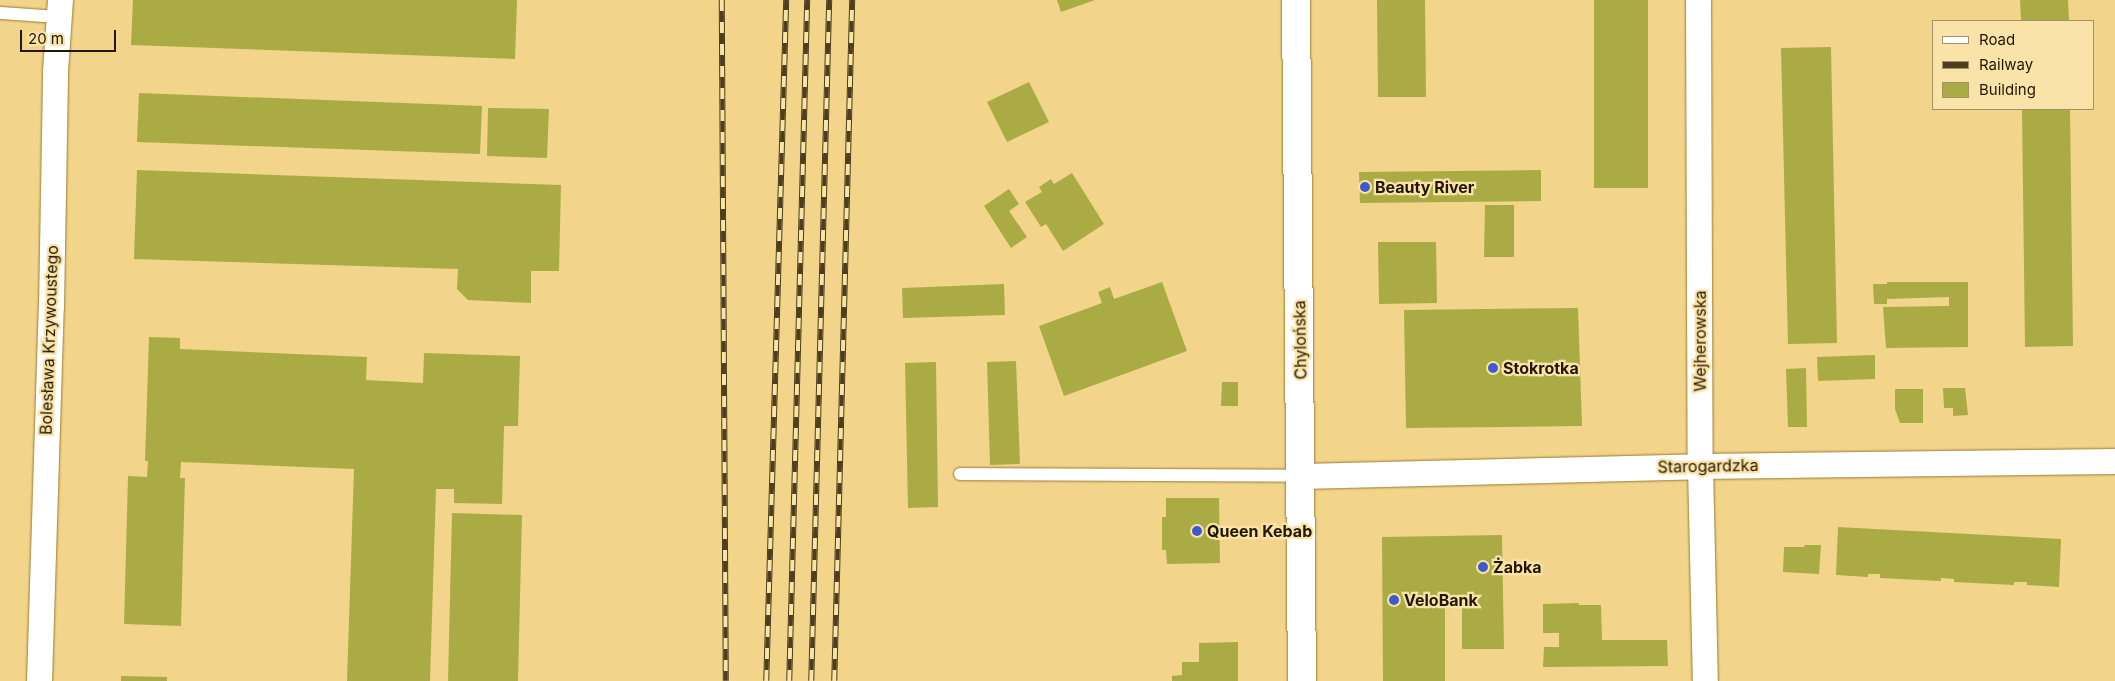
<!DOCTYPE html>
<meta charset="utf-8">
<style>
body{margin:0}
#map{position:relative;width:2115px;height:681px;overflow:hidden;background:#f2d58b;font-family:Inter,sans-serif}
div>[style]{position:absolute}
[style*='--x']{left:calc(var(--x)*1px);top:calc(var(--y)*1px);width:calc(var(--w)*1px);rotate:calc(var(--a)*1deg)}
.building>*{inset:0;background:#abab45}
.roads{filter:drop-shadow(0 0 1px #987d33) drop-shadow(0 0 1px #987d33)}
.lane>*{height:12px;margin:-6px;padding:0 6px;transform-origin:6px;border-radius:6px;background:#fff}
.street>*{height:25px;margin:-12.5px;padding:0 12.5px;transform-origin:12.5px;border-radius:12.5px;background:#fff}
.secondary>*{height:28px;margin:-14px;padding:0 14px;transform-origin:14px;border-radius:14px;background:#fff}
.rail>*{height:5.5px;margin-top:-2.75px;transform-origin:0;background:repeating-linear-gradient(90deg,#fae3a9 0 11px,#4d3e1d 0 22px);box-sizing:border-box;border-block:1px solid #4d3e1d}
.dots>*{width:14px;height:14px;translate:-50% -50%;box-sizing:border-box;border:2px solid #fae3a9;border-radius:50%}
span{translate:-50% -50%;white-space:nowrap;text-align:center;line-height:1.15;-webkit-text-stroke:4.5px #fae3a9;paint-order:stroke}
.poi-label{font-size:16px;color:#221700;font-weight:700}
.left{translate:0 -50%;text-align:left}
.street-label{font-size:16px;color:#221700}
.legend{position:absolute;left:1932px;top:20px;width:162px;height:90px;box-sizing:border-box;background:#fae3a9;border:1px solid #a49165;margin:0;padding:6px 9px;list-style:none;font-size:15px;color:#221700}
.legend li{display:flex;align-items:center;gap:10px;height:25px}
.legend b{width:25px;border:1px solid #a49165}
.scale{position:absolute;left:20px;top:30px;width:96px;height:22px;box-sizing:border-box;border:2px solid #221700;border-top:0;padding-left:6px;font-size:15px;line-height:18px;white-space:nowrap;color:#221700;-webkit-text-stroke:4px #fae3a9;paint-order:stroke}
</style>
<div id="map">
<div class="building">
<i style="clip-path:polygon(133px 0,517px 0,515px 59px,131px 45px)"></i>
<i style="clip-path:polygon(1057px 0,1095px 0,1061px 12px)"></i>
<i style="clip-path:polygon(1377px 0,1425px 0,1426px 97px,1378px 97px)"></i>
<i style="clip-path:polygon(1594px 0,1648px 0,1648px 188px,1594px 188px)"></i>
<i style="clip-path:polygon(2020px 0,2068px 0,2069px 21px,2021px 21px)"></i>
<i style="clip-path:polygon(1831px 47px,1837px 343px,1788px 344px,1781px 48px)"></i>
<i style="clip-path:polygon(1029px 82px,1049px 122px,1007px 142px,987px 102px)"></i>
<i style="clip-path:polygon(139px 93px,482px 106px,480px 154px,137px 142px)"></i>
<i style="clip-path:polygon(488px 108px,549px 109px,547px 158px,487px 156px)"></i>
<i style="clip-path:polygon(2022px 109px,2070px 109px,2073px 346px,2025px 347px)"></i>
<i style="clip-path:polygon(137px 170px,561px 185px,559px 271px,531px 271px,531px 303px,468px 300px,457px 289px,458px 269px,134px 259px)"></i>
<i style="clip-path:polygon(1541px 170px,1541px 201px,1360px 203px,1359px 172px)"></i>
<i style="clip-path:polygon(1072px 173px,1104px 224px,1063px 251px,1046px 224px,1041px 227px,1025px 202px,1042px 192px,1039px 187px,1051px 179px,1054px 184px)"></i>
<i style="clip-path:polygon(1009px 189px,1019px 204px,1009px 211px,1027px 237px,1011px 248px,984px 206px)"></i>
<i style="clip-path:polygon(1485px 205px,1514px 205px,1514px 257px,1484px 257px)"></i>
<i style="clip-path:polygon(1378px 242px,1436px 242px,1437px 303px,1379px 304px)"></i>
<i style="clip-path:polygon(1162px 282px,1187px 351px,1064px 396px,1039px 326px,1102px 303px,1098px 292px,1110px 287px,1114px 299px)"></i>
<i style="clip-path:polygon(1887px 282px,1968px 282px,1968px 347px,1886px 348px,1883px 307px,1949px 306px,1949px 297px,1887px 299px,1887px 304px,1874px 304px,1873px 284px,1887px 284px)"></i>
<i style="clip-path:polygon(1004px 284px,1005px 315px,903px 318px,902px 288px)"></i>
<i style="clip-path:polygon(1578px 308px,1582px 426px,1406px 428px,1404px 310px)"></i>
<i style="clip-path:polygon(149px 337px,180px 338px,180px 349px,367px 357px,366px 380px,423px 383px,424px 353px,520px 356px,518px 426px,504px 426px,502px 504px,454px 503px,454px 489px,436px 489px,430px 681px,347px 681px,354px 469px,181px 462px,180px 478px,185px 478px,181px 626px,124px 624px,128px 476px,147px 477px,148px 461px,145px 461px)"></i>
<i style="clip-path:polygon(1875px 355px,1875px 379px,1818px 381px,1817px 357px)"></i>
<i style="clip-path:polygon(1016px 361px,1020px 464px,990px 465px,987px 362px)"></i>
<i style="clip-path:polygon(936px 362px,938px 507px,908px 508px,905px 363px)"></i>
<i style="clip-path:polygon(1806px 368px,1807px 427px,1788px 427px,1786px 369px)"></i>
<i style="clip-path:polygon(1222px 382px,1238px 382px,1238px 406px,1221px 406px)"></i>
<i style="clip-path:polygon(1943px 388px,1965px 388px,1968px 415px,1953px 416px,1953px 408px,1944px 408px)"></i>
<i style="clip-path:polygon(1895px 389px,1923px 389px,1923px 423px,1900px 423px,1895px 409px)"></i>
<i style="clip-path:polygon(1166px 498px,1219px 498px,1220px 563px,1167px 564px,1166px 550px,1162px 550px,1162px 517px,1166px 517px)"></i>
<i style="clip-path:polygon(452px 513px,522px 515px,518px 681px,448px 681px)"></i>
<i style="clip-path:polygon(1838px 527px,2061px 539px,2059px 587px,2027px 585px,2027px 582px,2014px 582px,2014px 585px,1954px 582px,1954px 579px,1941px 578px,1941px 581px,1880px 578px,1880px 574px,1868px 574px,1868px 577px,1836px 575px)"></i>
<i style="clip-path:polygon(1502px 535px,1504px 649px,1462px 649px,1462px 599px,1445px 598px,1445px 681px,1383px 681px,1382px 537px)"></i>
<i style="clip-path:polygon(1804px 545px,1821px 545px,1819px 574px,1783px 572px,1784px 547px,1805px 547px)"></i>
<i style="clip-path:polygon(1579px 603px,1579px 605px,1601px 605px,1602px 640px,1667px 640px,1668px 666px,1543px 667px,1544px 647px,1559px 647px,1559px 633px,1543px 633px,1543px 604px)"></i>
<i style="clip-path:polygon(1238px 642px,1238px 681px,1172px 681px,1172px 676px,1182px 675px,1182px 662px,1199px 662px,1199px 643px)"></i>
<i style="clip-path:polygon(121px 676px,167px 677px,167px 681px,121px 681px)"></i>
</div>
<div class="roads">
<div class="lane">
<i style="--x:0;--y:13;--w:59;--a:3.9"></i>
<i style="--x:960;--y:474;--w:341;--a:0.3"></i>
</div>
<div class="street">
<i style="--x:1698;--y:0;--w:466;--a:89.8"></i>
<i style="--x:1700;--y:466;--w:215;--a:88.7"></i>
<i style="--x:1301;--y:476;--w:399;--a:-1.4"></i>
<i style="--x:1700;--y:466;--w:415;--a:-0.7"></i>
<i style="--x:39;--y:681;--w:374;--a:-88.2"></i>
<i style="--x:51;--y:307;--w:236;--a:-89"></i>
<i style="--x:55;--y:71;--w:71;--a:-86"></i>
</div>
<div class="secondary">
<i style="--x:1296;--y:0;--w:681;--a:89.5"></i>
</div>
</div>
<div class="rail">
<i style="--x:722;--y:0;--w:681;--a:89.66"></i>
<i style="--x:766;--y:681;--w:681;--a:-88.32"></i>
<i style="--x:789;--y:681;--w:681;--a:-88.49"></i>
<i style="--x:811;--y:681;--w:681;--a:-88.49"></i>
<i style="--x:834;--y:681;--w:681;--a:-88.49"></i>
</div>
<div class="dots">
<i style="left:1365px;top:187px;background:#3f5acd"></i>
<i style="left:1493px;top:368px;background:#3f5acd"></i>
<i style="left:1197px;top:531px;background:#3f5acd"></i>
<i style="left:1483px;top:567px;background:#3f5acd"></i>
<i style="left:1394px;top:600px;background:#3f5acd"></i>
</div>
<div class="poi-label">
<span class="left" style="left:1375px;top:187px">Beauty River</span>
<span class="left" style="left:1503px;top:368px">Stokrotka</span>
<span class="left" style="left:1207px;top:531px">Queen Kebab</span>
<span class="left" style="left:1493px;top:567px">Żabka</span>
<span class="left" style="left:1404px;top:600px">VeloBank</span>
</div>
<div class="street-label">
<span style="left:49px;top:340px;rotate:-88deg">Bolesława Krzywoustego</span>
<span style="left:1300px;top:340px;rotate:-91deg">Chylońska</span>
<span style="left:1700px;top:341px;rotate:-90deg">Wejherowska</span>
<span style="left:1708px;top:466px;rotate:-1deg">Starogardzka</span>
</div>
<ul class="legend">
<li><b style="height:6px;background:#fff"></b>Road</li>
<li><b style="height:6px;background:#4d3e1d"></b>Railway</li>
<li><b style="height:14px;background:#abab45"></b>Building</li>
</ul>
<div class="scale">20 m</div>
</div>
